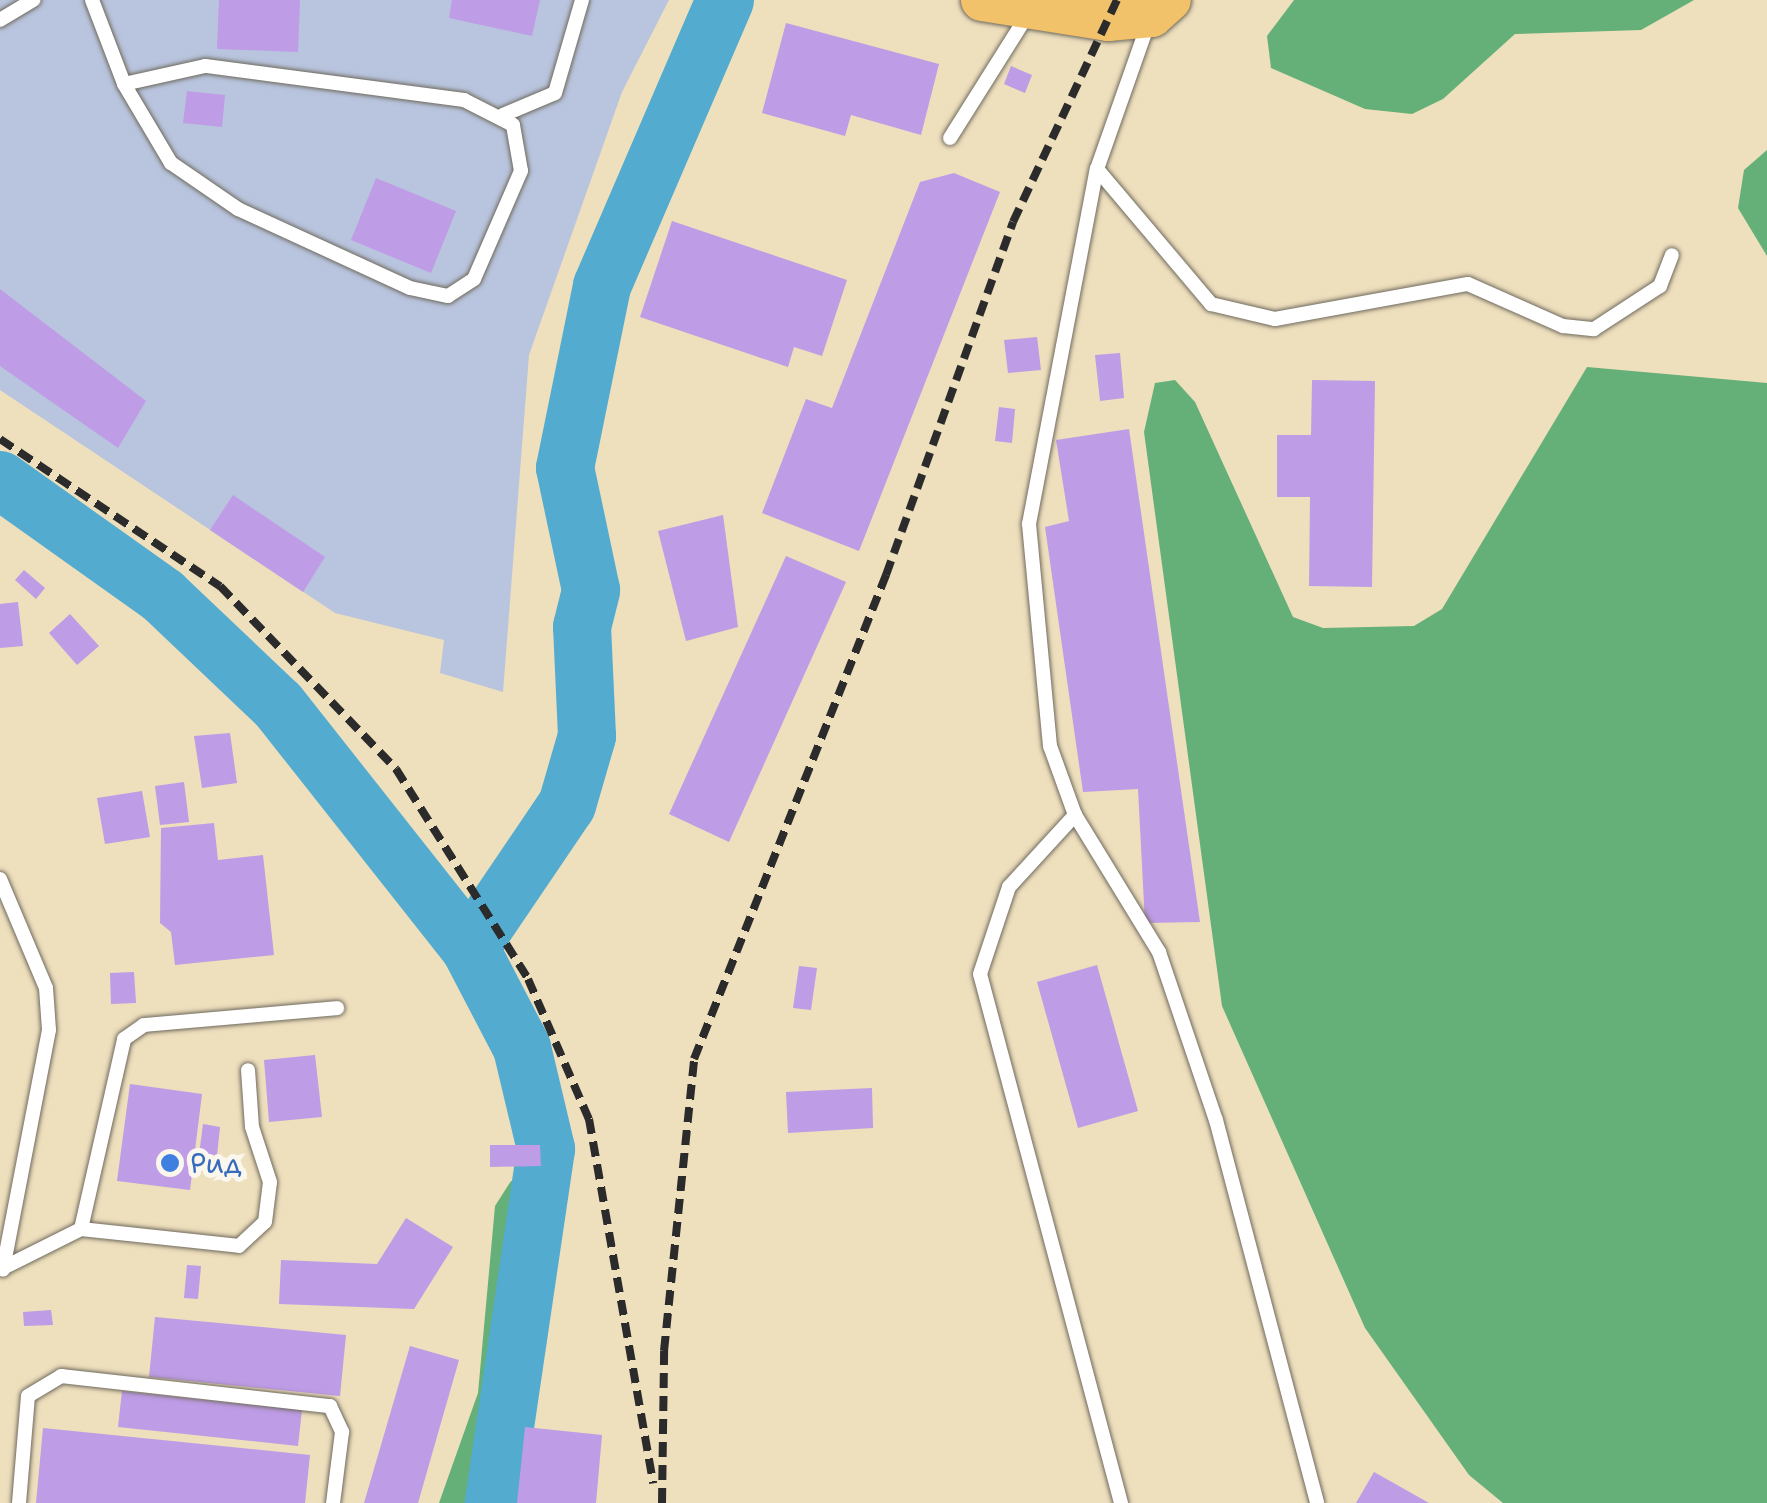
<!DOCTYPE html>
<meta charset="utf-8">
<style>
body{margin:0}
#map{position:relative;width:1767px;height:1503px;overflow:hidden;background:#eedfbd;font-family:"Shantell Sans",sans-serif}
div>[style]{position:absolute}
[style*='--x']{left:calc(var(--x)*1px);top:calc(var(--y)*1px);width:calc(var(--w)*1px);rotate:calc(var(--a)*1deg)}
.industrial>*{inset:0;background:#b9c5de}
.forest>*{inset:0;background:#65b078}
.river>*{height:58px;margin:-29px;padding:0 29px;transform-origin:29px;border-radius:29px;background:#53abd0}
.building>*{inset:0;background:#be9ce6}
.roads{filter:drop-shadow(0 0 2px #6f6a5e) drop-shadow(0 0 2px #6f6a5e)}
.service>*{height:14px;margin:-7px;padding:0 7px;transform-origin:7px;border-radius:7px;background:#fff}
.primary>*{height:42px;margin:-21px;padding:0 21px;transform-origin:21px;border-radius:21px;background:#f2c26a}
.rail>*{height:8px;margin-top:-4px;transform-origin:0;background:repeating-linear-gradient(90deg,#2b2b2b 0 15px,transparent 0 23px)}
.dots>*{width:28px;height:28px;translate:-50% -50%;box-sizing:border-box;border:5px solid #fbf7ec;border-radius:50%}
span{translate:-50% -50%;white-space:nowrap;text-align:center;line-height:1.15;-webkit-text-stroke:10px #fbf7ec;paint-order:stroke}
.shop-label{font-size:28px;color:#366cbe}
.left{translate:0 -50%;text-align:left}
</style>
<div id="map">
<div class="industrial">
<i style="clip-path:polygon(0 0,669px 0,622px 92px,529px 355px,503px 692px,440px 673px,444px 640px,335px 613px,0 390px)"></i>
</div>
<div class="forest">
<i style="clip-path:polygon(1294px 0,1694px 0,1641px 30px,1515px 34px,1443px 99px,1412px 114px,1365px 109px,1271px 68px,1267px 36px)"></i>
<i style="clip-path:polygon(1767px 150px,1767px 256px,1738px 208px,1744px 170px)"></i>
<i style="clip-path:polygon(1587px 367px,1767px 383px,1767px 1503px,1503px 1503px,1469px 1475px,1365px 1328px,1222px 1006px,1144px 432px,1155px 383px,1175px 380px,1195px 402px,1293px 617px,1323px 628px,1414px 626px,1442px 609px)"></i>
<i style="clip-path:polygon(511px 1181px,535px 1188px,536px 1251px,484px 1503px,439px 1503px,478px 1393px,495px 1206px)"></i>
</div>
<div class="river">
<i style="--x:0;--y:480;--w:200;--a:35.4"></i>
<i style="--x:163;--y:596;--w:158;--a:43.5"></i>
<i style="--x:278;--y:705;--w:310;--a:51.7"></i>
<i style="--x:470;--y:948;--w:113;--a:62.5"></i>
<i style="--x:522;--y:1048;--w:104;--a:76.6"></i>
<i style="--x:546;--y:1149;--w:358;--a:98.4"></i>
<i style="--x:470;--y:948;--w:173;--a:-55.9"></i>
<i style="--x:567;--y:805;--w:72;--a:-73.8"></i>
<i style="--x:587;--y:736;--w:109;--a:-92.6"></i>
<i style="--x:582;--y:627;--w:38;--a:-76"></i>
<i style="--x:591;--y:590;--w:125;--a:-102"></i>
<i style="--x:565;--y:468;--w:186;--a:-78.5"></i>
<i style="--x:602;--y:286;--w:311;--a:-66.7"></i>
</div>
<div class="building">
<i style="clip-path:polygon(219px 0,300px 0,298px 52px,217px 49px)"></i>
<i style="clip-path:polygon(452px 0,540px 0,532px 36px,449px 18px)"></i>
<i style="clip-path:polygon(786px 23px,939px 64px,921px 135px,851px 115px,845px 136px,762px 113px)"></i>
<i style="clip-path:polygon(1011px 66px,1032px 75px,1025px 93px,1004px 84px)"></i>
<i style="clip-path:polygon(187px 91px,225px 95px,222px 127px,183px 123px)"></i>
<i style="clip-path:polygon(954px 173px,1000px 192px,859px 551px,762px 513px,806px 399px,832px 408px,920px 182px)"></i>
<i style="clip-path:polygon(376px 178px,456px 211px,431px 273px,351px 240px)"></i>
<i style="clip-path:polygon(672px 221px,847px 280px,822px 356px,794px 347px,788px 367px,640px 317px)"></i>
<i style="clip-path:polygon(0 289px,146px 401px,118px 448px,0 366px)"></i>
<i style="clip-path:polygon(1037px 337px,1041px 370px,1008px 373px,1004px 340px)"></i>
<i style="clip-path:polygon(1120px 353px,1124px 398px,1100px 401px,1095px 355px)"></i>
<i style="clip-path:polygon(1312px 380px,1375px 381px,1372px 587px,1309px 586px,1310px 497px,1277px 497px,1277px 435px,1311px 435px)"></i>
<i style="clip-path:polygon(999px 407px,1015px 409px,1012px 443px,995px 441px)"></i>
<i style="clip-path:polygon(1129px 429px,1200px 922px,1145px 923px,1138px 789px,1083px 792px,1045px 527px,1069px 521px,1056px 440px)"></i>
<i style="clip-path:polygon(233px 495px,325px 557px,303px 592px,210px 530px)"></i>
<i style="clip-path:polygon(723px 515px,738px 627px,686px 641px,658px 531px)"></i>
<i style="clip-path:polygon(786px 556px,846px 582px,729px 842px,669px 814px)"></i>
<i style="clip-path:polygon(24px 570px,45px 588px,36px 599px,15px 580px)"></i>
<i style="clip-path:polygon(18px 602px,23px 646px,0 648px,0 604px)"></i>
<i style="clip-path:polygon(70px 614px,99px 646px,77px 665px,49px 633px)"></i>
<i style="clip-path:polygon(230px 733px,237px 783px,202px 788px,194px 736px)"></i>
<i style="clip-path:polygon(184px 782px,189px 822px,160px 825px,155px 786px)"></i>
<i style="clip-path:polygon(142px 791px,150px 837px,105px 844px,97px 798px)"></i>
<i style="clip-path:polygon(214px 823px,218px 860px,263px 855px,274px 955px,175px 965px,171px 932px,160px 923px,161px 828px)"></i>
<i style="clip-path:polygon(1097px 965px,1138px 1111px,1078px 1128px,1037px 982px)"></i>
<i style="clip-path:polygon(799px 966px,817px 968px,811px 1010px,793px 1008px)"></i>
<i style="clip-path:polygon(134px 972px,136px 1003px,111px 1004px,110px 973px)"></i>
<i style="clip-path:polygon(315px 1055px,322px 1117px,269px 1122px,264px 1060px)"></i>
<i style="clip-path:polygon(130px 1084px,202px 1094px,190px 1190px,117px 1181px)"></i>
<i style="clip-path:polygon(872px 1088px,873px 1128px,788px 1133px,786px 1092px)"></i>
<i style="clip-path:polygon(203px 1124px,220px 1127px,216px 1165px,198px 1162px)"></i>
<i style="clip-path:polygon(490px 1145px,540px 1145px,541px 1166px,490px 1167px)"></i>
<i style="clip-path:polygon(406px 1218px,453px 1247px,414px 1309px,279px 1304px,281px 1260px,377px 1264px)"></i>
<i style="clip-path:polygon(187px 1265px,201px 1266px,198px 1299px,184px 1298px)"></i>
<i style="clip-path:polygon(51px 1310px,53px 1325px,24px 1326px,23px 1312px)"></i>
<i style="clip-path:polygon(155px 1317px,346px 1335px,340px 1396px,149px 1377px)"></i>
<i style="clip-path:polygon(410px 1346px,459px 1360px,418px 1503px,364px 1503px)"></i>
<i style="clip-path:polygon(122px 1391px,302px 1410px,298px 1446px,118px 1427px)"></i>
<i style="clip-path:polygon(525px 1427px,602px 1435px,596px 1503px,517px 1503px)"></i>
<i style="clip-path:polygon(43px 1428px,310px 1455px,305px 1503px,36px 1503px)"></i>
<i style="clip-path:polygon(1374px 1472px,1429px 1503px,1356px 1503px)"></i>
</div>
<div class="roads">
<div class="service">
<i style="--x:92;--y:0;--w:90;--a:69.1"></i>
<i style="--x:124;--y:84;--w:92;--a:59.3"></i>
<i style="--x:171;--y:163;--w:81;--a:34.5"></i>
<i style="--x:238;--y:209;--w:189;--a:24.7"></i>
<i style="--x:410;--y:288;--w:39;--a:12"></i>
<i style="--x:448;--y:296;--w:31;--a:-33"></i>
<i style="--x:474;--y:279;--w:118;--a:-66.5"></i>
<i style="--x:521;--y:171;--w:47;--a:-99.9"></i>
<i style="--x:513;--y:125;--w:55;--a:-153"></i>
<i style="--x:464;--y:100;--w:261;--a:-172.5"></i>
<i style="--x:205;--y:66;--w:83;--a:167.5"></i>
<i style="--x:0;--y:20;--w:39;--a:-31"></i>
<i style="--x:503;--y:115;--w:56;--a:-22.9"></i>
<i style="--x:555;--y:93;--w:97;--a:-73.8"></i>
<i style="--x:950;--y:138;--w:146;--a:-57.8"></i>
<i style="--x:1097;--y:169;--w:177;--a:49.8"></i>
<i style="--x:1211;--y:304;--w:66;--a:13.2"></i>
<i style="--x:1275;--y:319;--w:196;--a:-10.3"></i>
<i style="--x:1468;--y:284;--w:104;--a:23.9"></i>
<i style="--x:1563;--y:326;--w:31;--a:6"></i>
<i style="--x:1594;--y:329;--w:79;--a:-33.1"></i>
<i style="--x:1660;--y:286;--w:33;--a:-69"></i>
<i style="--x:1075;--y:815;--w:161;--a:58.5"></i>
<i style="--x:1159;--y:952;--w:177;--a:71.3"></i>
<i style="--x:1216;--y:1120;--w:396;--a:75.2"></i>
<i style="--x:0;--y:879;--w:118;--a:67.1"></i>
<i style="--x:46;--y:988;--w:42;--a:85.9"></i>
<i style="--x:49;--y:1030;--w:244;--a:100.9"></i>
<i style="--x:81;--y:1229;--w:195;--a:-77.2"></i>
<i style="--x:124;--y:1039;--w:24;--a:-35"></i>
<i style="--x:144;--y:1025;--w:194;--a:-5"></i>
<i style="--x:5;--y:1267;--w:85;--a:-26.6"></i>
<i style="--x:81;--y:1229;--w:159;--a:6.1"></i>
<i style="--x:239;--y:1246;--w:35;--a:-43"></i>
<i style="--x:265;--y:1222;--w:40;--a:-82.9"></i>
<i style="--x:270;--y:1182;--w:58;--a:-108.1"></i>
<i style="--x:252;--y:1127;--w:57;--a:-94"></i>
<i style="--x:19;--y:1503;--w:107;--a:-85.2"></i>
<i style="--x:28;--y:1396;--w:39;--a:-31"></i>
<i style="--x:61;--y:1376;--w:271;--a:6.4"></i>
<i style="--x:330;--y:1406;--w:29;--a:65"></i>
<i style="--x:342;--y:1432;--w:72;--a:97.2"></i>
<i style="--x:1121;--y:1503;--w:547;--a:-104.92"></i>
<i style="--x:980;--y:974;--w:92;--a:-71.6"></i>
<i style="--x:1009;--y:887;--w:98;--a:-47.5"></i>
<i style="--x:1075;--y:815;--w:73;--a:-109.9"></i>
<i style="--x:1050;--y:746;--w:223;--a:-95.4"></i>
<i style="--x:1029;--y:524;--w:361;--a:-79.2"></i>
<i style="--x:1097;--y:169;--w:157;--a:-70.6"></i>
</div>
<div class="primary">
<i style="--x:982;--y:0;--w:128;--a:9"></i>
<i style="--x:1108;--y:20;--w:44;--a:-5.2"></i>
<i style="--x:1152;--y:16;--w:24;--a:-42"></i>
</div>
</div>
<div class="rail">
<i style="--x:0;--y:439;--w:265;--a:33.8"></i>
<i style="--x:220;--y:586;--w:254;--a:46.1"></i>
<i style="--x:396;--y:769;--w:248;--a:57.8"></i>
<i style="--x:528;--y:979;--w:153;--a:66.5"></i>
<i style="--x:589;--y:1119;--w:370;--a:80"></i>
<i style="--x:662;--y:1503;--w:152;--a:-89.2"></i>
<i style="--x:664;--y:1351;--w:294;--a:-84.1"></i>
<i style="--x:694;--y:1059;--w:521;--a:-68.36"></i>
<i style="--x:886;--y:575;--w:375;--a:-70.2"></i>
<i style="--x:1013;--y:222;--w:245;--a:-64.9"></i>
</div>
<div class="dots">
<i style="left:170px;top:1163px;background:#3f7fe0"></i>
</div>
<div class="shop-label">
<span class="left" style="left:190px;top:1163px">Рид</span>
</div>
</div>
